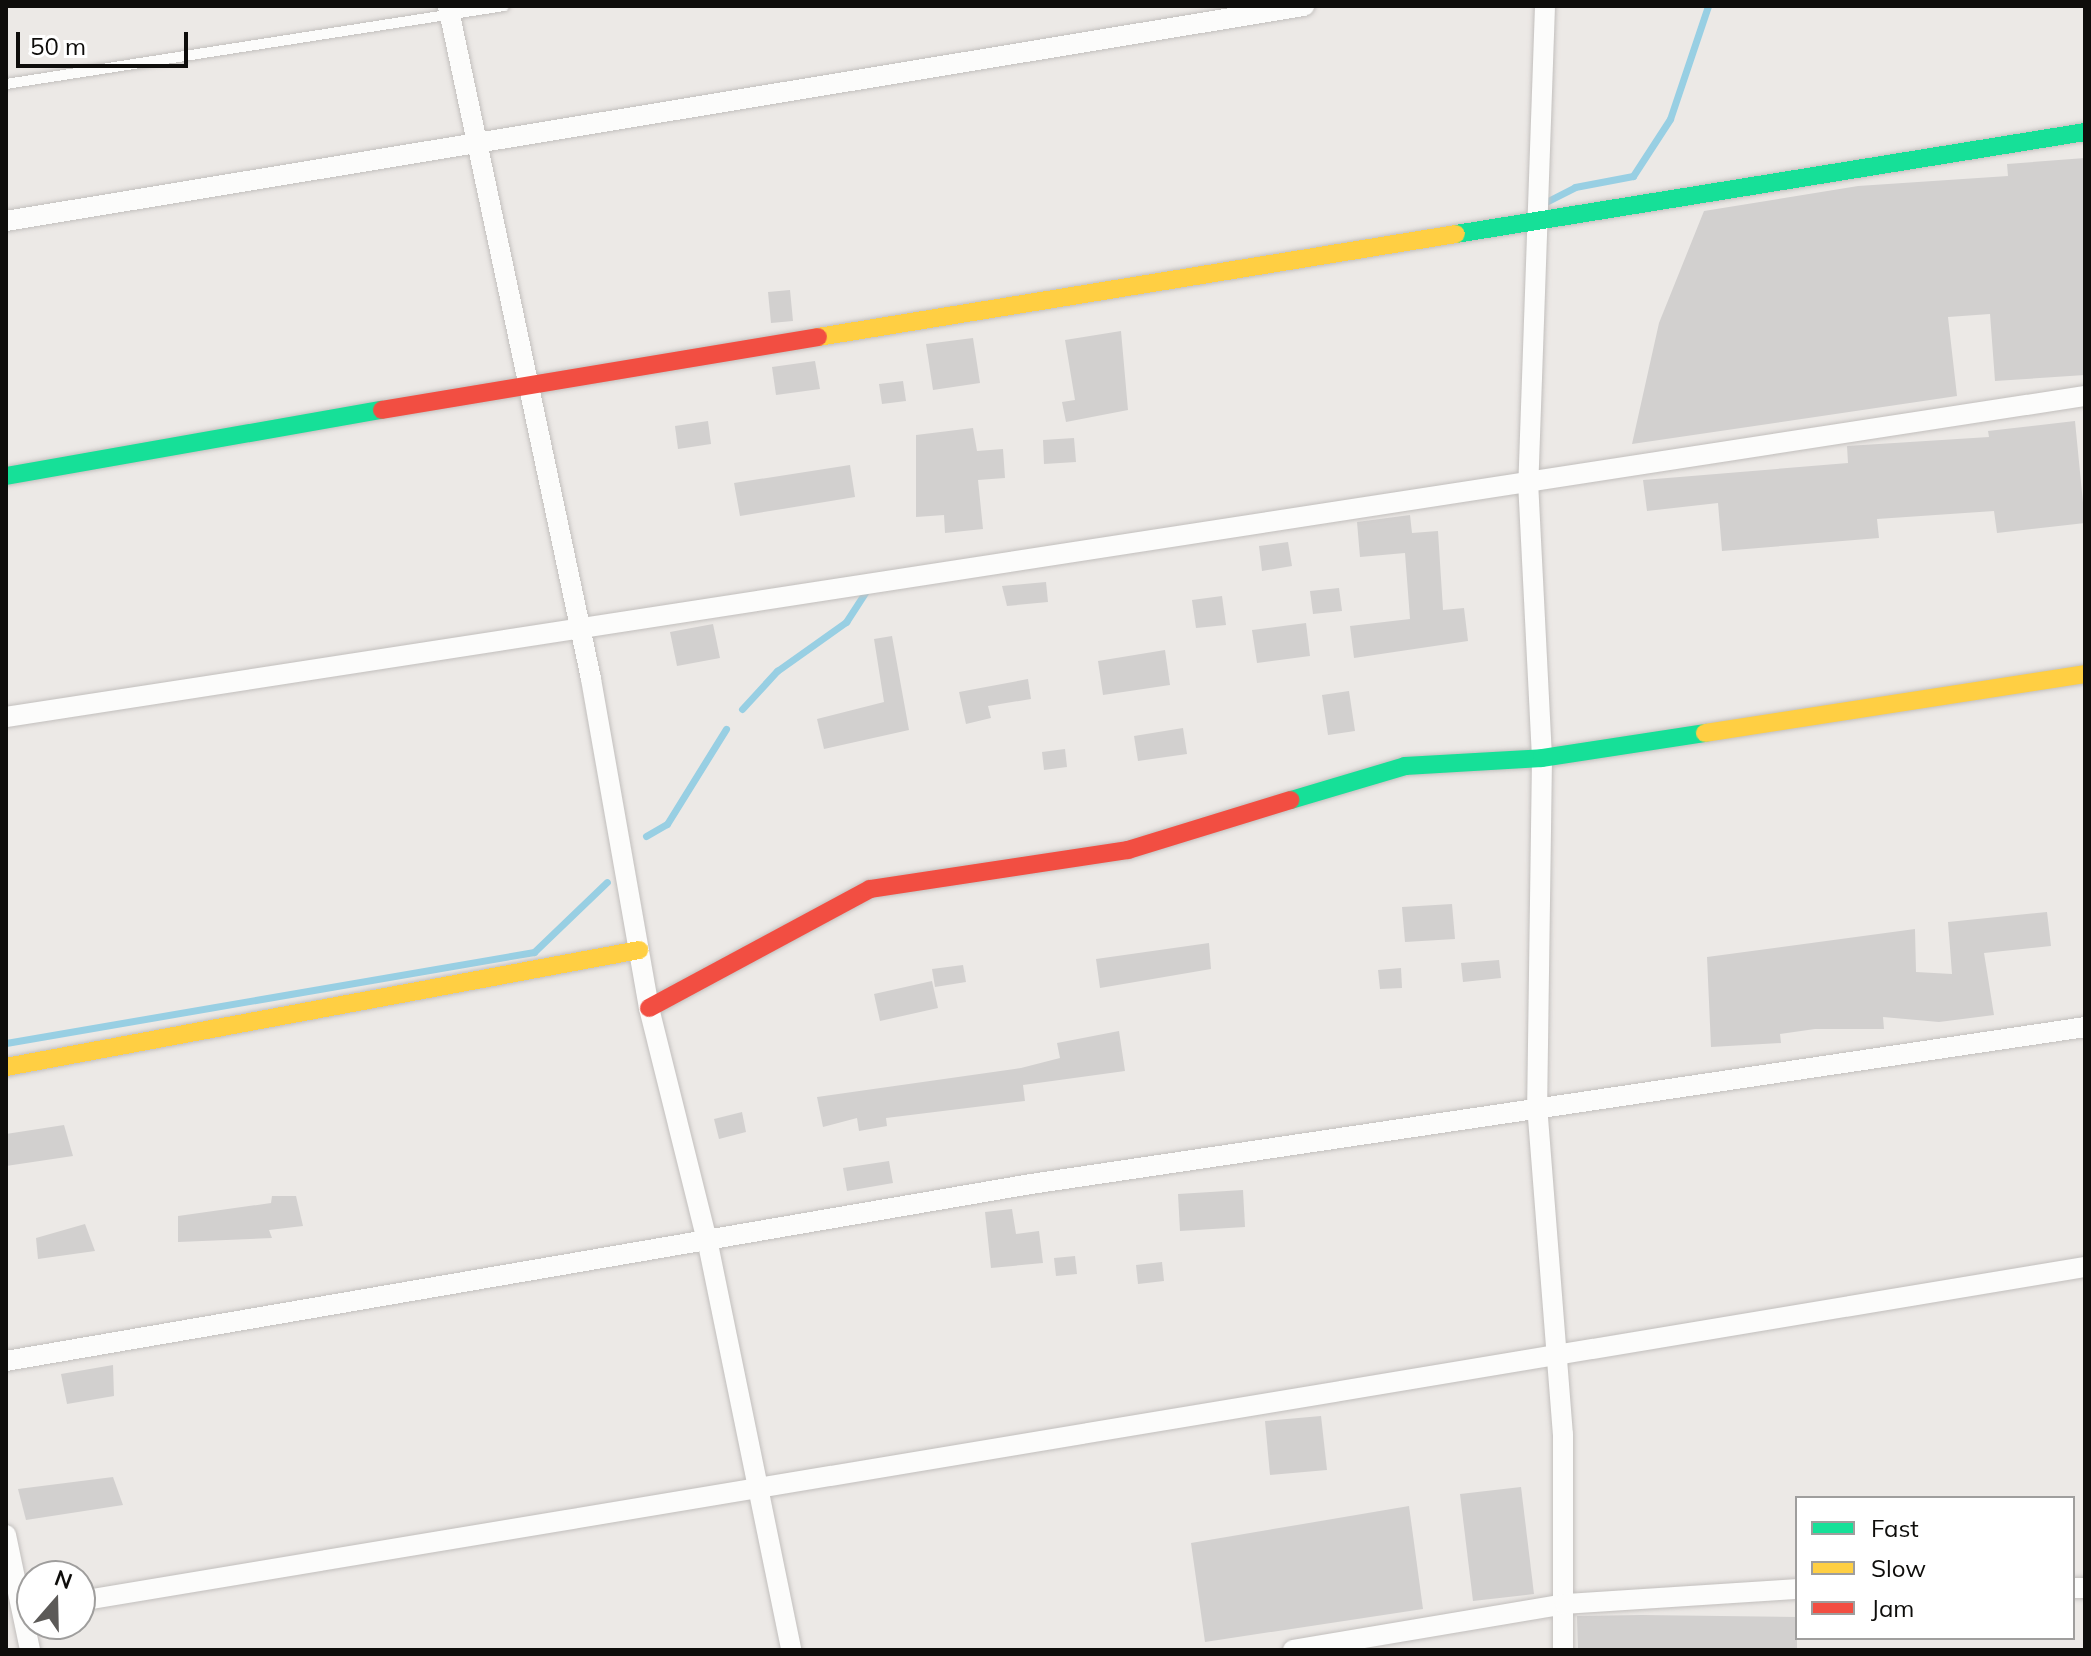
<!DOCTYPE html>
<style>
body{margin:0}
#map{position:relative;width:2091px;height:1656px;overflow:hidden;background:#ece9e6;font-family:Mulish,sans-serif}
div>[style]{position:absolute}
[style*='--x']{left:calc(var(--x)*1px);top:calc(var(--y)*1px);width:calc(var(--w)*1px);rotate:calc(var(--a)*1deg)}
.stream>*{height:7px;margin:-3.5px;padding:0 3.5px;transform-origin:3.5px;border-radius:3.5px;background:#98cfe3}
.building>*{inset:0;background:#d2d0cf}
.roads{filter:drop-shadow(0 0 2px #c2bfbd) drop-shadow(0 0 2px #c2bfbd)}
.lane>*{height:10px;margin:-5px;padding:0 5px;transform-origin:5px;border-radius:5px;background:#fcfcfb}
.street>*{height:20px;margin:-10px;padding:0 10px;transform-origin:10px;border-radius:10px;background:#fcfcfb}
.fast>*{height:18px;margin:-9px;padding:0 9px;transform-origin:9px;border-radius:9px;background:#16e098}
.slow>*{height:18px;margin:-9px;padding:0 9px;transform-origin:9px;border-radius:9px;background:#ffcf43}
.jam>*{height:18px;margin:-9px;padding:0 9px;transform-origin:9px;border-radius:9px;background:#f24e42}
span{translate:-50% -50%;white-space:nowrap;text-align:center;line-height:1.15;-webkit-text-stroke:6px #fff;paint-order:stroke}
.frame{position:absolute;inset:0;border:8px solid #0e0d0b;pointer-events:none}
.legend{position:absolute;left:1795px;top:1496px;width:280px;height:144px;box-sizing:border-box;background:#fff;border:2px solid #9f9e9d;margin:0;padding:10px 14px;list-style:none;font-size:24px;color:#0e0d0b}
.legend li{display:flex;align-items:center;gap:16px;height:40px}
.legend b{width:40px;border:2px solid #9f9e9d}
.north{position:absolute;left:16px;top:1560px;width:80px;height:80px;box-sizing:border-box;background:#fff;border:2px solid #9f9e9d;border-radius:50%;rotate:20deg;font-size:22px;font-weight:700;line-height:32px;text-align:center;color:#0e0d0b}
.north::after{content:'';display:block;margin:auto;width:28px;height:36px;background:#5c5a58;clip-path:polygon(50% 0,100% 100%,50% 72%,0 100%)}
.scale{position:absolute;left:16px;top:32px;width:172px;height:36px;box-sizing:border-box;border:4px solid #0e0d0b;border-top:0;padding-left:10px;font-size:24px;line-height:28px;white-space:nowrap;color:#0e0d0b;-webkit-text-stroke:6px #fff;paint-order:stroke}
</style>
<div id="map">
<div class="stream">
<i style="--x:1540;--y:205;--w:39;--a:-27"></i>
<i style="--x:1575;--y:187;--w:59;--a:-10.7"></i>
<i style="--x:1633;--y:176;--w:68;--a:-57"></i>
<i style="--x:1670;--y:119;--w:119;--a:-71.4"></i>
<i style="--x:742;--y:709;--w:52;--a:-47.4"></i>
<i style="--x:777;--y:671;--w:85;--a:-35.4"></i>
<i style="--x:846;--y:622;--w:35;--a:-57"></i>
<i style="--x:646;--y:836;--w:24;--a:-30"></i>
<i style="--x:667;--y:824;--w:112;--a:-58.2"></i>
<i style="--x:6;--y:1043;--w:536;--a:-9.78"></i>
<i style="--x:534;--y:952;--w:101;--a:-43.8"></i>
</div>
<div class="building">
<i style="clip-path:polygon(2085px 158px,2085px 375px,1995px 381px,1990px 314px,1948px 317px,1957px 396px,1632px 444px,1659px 323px,1704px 211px,1858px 186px,2008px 176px,2007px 164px)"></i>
<i style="clip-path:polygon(790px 290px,793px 321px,771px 323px,768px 292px)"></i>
<i style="clip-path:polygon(1121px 331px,1128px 410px,1066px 422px,1062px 402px,1075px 400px,1065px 340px)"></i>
<i style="clip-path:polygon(973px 338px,980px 383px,933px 390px,926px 344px)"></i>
<i style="clip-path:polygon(815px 361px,820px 389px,776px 395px,772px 367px)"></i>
<i style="clip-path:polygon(903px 381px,906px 401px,882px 404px,879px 384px)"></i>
<i style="clip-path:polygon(708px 421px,711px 444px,678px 449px,675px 426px)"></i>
<i style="clip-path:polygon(2075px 421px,2085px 523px,1997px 533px,1994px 511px,1877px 519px,1879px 538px,1722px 551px,1718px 503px,1647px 511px,1643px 480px,1848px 463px,1847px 446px,1989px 437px,1988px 431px)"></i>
<i style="clip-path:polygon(973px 428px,977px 451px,1003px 449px,1005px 478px,978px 480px,983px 529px,945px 533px,944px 515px,916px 517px,916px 435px)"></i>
<i style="clip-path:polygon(1074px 438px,1076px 462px,1044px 464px,1043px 440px)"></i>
<i style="clip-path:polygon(850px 465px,855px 497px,740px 516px,734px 483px)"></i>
<i style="clip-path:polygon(1410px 515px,1412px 533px,1438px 531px,1443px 610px,1464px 608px,1468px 641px,1354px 658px,1350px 626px,1410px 619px,1405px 553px,1360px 557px,1357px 522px)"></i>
<i style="clip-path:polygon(1288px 542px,1292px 566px,1262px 571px,1259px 546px)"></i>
<i style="clip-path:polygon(1046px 582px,1048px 602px,1007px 606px,1002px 586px)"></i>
<i style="clip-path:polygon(1339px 588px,1342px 611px,1313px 614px,1310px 591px)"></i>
<i style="clip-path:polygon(1222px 596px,1226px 625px,1196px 628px,1192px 600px)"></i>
<i style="clip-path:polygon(1306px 623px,1310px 656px,1257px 663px,1252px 630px)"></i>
<i style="clip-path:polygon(713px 624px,720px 658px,677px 666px,670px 632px)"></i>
<i style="clip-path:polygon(892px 636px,909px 730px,824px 749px,817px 719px,884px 702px,874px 639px)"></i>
<i style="clip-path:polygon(1165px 650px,1170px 685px,1103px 695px,1098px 661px)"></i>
<i style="clip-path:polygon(1028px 679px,1031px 699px,988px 706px,991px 718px,966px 724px,959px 692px)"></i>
<i style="clip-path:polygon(1349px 691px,1355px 731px,1328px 735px,1322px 695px)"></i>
<i style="clip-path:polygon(1183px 728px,1187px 754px,1138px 761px,1134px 736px)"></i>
<i style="clip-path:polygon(1065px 749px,1067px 767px,1044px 770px,1042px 752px)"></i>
<i style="clip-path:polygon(1452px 904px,1455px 939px,1405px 942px,1402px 907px)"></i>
<i style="clip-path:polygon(2047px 912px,2051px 946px,1984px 953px,1994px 1015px,1939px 1022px,1883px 1017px,1884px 1029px,1815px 1029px,1780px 1034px,1781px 1043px,1711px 1047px,1707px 957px,1915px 929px,1916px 972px,1952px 974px,1948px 922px)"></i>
<i style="clip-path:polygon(1209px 943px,1211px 969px,1100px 988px,1096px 959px)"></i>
<i style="clip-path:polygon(1499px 960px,1501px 978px,1463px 982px,1461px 963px)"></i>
<i style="clip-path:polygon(963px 965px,966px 982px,935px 987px,932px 969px)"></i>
<i style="clip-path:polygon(1401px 968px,1402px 988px,1380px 989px,1378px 970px)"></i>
<i style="clip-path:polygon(932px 981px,938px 1008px,880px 1021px,874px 994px)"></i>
<i style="clip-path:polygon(1119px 1031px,1125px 1071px,1023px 1085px,1025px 1101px,886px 1118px,887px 1126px,859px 1131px,857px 1118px,823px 1127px,817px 1097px,1021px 1068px,1060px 1058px,1057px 1043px)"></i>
<i style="clip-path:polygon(742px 1112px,746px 1132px,719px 1139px,714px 1119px)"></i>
<i style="clip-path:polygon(64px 1125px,73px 1156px,6px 1166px,6px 1134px)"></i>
<i style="clip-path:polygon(889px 1161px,893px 1183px,847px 1191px,843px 1168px)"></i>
<i style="clip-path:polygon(1243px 1190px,1245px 1227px,1180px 1231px,1178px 1194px)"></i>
<i style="clip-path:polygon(272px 1196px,296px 1196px,303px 1226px,269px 1230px,272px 1238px,178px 1242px,178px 1216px,271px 1203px)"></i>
<i style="clip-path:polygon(1012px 1209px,1016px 1234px,1039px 1231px,1043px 1263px,991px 1268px,985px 1212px)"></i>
<i style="clip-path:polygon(85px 1224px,95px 1251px,38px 1259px,36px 1238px)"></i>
<i style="clip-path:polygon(1075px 1256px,1077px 1274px,1056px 1276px,1054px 1258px)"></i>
<i style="clip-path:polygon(1162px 1262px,1164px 1281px,1138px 1284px,1136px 1265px)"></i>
<i style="clip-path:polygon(113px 1365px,114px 1396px,67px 1404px,61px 1374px)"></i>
<i style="clip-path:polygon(1321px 1416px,1327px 1470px,1270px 1475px,1265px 1421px)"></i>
<i style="clip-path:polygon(113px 1477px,123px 1505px,26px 1520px,18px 1489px)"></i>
<i style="clip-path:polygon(1521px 1487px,1534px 1594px,1473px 1601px,1460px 1494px)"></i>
<i style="clip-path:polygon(1409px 1506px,1423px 1609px,1205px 1642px,1191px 1543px)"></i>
<i style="clip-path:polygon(1642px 1615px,1797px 1617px,1797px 1650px,1578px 1650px,1577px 1616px)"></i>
</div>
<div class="roads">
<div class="lane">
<i style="--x:6;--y:84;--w:504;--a:-8.9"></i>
</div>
<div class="street">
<i style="--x:448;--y:6;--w:688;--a:78"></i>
<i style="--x:591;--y:679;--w:334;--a:80"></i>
<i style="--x:649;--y:1008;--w:243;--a:76"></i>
<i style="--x:708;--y:1244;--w:414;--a:78.4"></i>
<i style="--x:1545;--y:6;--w:475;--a:92"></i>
<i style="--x:1528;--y:481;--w:277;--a:87.1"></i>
<i style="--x:1542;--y:758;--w:347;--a:90.8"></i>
<i style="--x:1537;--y:1105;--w:330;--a:85.5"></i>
<i style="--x:1563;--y:1434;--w:216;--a:90"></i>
<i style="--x:6;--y:221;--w:1316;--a:-9.41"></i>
<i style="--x:6;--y:717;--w:2104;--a:-8.78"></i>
<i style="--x:6;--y:1361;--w:1040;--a:-9.8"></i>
<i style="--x:1031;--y:1184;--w:1066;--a:-8.47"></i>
<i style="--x:6;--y:1535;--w:117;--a:78.2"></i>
<i style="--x:2073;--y:1588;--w:12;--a:0"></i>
<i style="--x:80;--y:1601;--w:2033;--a:-9.46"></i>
<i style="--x:1293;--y:1650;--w:276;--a:-9.6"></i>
<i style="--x:1565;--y:1604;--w:232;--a:-3.7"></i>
</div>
<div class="fast">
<i style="--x:1456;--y:234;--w:637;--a:-9.21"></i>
<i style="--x:6;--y:476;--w:382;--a:-10"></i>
<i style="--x:1291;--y:800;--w:119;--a:-16.6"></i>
<i style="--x:1405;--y:766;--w:137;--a:-3.3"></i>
<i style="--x:1542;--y:758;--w:165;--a:-8.7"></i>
</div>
<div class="slow">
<i style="--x:818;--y:337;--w:646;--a:-9.17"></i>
<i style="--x:1705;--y:733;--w:385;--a:-8.8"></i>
<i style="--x:6;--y:1067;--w:644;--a:-10.47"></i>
</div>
<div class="jam">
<i style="--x:382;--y:410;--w:442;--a:-9.5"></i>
<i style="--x:649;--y:1008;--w:251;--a:-28.3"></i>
<i style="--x:870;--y:889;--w:261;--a:-8.6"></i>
<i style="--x:1128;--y:850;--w:170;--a:-17.1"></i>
</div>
</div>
<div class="frame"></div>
<ul class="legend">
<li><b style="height:10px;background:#16e098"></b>Fast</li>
<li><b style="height:10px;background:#ffcf43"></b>Slow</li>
<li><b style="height:10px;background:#f24e42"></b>Jam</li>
</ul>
<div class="north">N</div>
<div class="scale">50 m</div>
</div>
